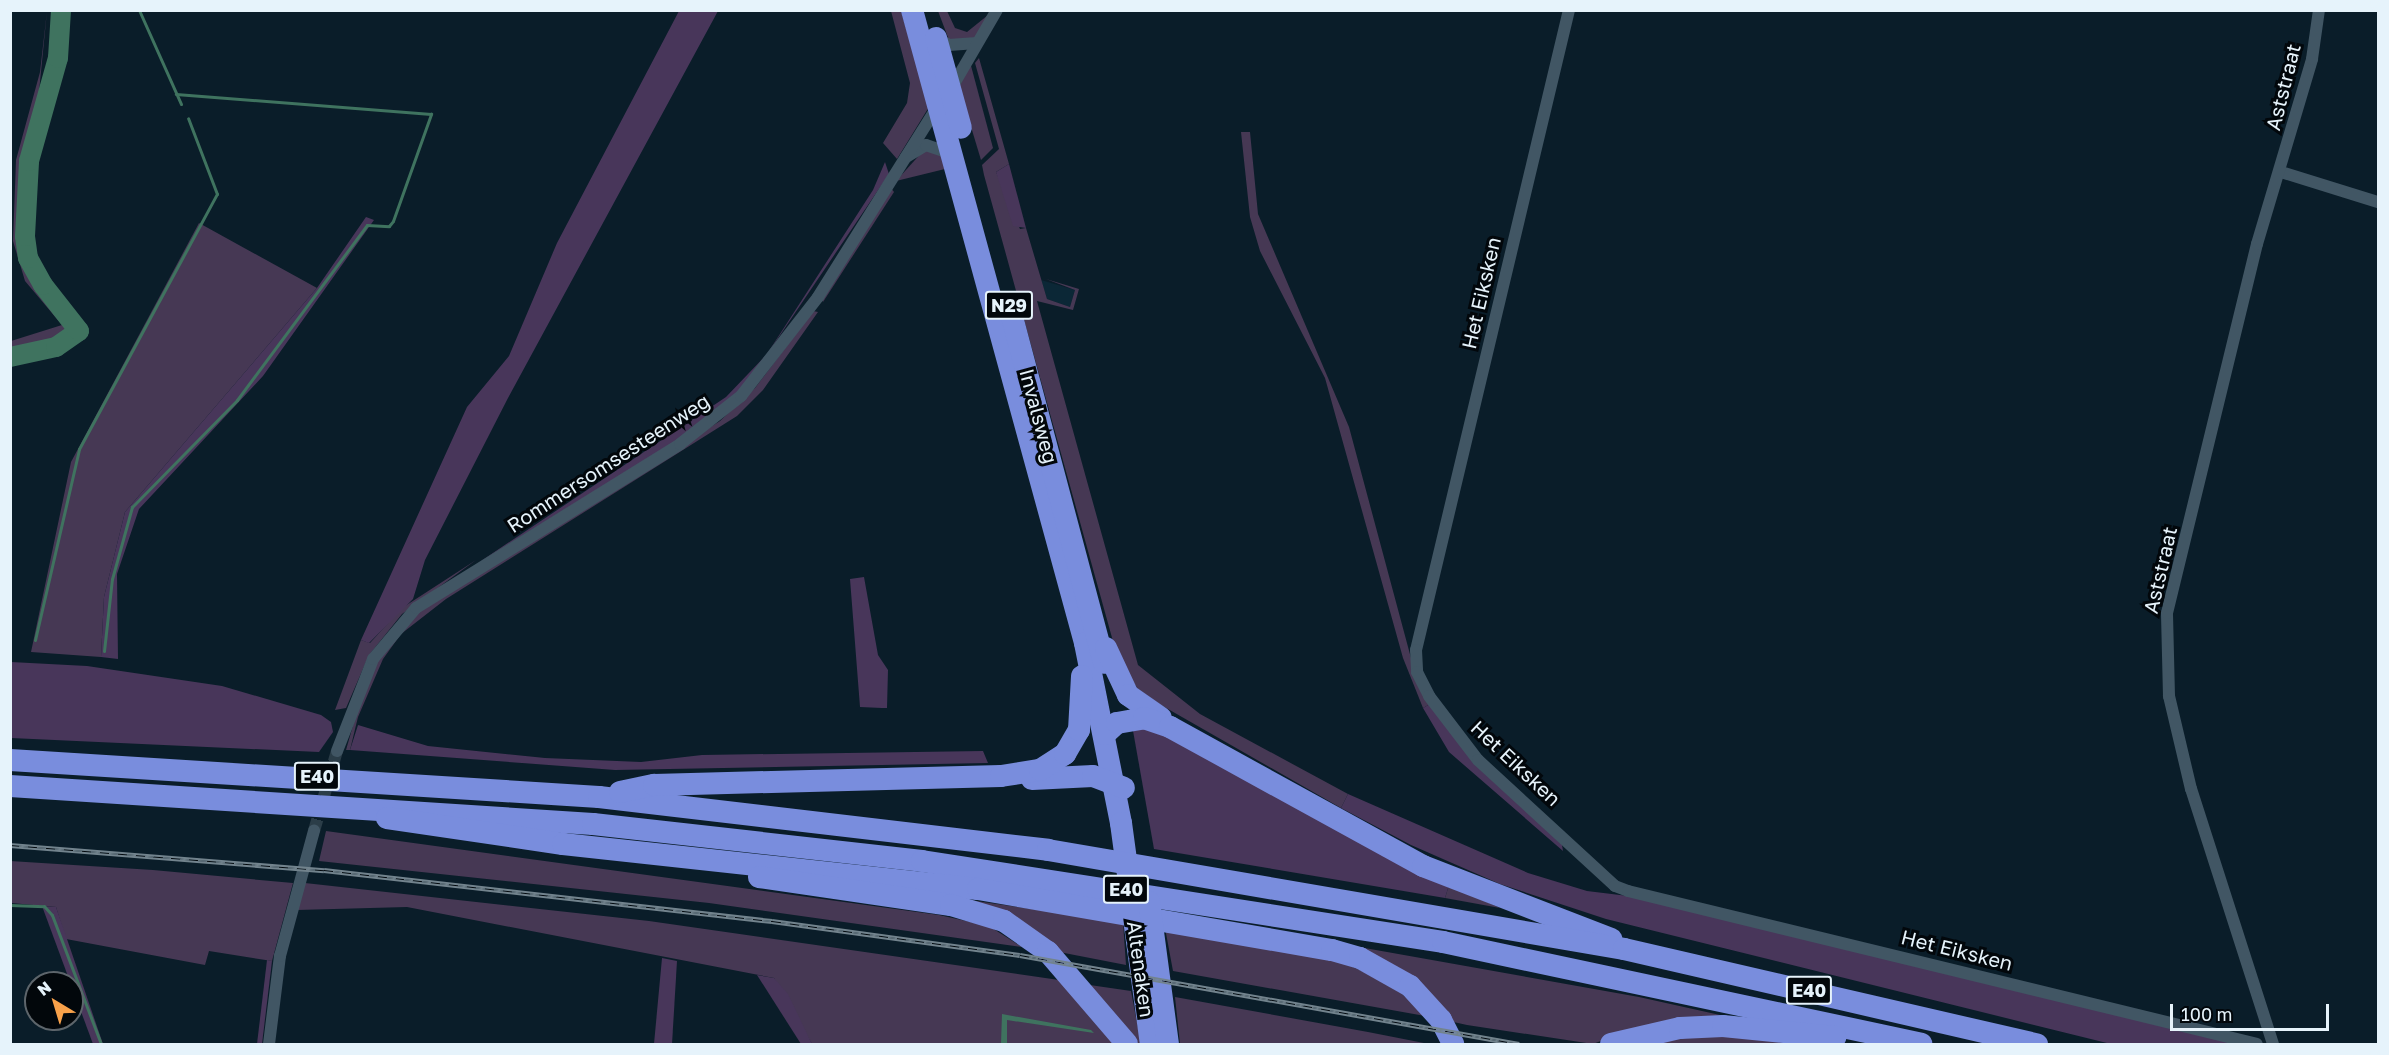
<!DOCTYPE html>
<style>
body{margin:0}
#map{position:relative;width:2389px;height:1055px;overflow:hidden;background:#0a1d29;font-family:"Golos Text",sans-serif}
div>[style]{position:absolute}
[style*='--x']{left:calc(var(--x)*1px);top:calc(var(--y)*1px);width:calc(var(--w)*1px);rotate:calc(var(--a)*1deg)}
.built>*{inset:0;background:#0b2736}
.green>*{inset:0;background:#463854}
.forest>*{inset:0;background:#48365a}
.water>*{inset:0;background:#3f735f}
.stream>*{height:3px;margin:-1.5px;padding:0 1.5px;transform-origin:1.5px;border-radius:1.5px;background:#3f735f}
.river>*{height:20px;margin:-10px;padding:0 10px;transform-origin:10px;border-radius:10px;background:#3f735f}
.street-tunnel>*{height:12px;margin-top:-6px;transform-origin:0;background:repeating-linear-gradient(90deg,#2b3d48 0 12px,transparent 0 18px)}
.street>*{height:12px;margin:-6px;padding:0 6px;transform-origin:6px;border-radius:6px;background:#415664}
.highway>*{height:22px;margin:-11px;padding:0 11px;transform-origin:11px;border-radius:11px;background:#798ddd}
.rail>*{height:5px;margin-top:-2.5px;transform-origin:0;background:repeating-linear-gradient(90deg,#02070b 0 9px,#72838d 0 18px);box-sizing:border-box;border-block:2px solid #72838d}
span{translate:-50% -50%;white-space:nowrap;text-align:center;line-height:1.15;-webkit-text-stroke:6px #02070b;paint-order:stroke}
.shield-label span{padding:2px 4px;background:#02070b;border:2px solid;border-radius:4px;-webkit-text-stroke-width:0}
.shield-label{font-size:18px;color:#e6f3fb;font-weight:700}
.street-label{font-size:20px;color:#e6f3fb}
.frame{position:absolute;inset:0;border:12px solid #e6f3fb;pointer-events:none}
.north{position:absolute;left:24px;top:971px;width:60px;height:60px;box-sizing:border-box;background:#02070b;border:2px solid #5d656b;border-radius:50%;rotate:322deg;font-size:16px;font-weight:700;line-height:24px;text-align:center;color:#e6f3fb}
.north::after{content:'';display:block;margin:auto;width:21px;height:27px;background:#f8a14a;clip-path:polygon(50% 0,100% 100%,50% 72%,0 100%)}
.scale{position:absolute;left:2170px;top:1004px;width:159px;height:27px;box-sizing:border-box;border:3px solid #e6f3fb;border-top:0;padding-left:8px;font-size:18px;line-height:21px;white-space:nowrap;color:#e6f3fb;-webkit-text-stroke:4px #02070b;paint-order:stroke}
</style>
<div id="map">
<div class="built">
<i style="clip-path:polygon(1041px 280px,1075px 290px,1070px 307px,1047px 299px)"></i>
</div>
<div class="green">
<i style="clip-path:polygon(47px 11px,37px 112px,21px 174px,20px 247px,31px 276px,70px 327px,54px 340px,11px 349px,11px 341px,62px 325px,25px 281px,13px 241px,16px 160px,40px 72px)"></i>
<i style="clip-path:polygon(891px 11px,901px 11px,929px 107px,897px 159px,883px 143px,907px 103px,910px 83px)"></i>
<i style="clip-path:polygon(938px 11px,947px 11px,955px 28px,967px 32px,993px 11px,975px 38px,949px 40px)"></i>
<i style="clip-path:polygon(979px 58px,1009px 164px,996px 172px,1020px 229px,1026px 228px,1047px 299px,1070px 307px,1075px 290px,1046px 279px,1079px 289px,1073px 310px,1037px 301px,1138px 665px,1200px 714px,1348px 794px,1341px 808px,1161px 705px,1138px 689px,1119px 663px,984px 175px,982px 165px,999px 149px,975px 63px)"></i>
<i style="clip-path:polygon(970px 62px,993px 148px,981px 160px,959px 87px)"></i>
<i style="clip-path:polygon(1241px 132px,1250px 132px,1258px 214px,1349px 427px,1411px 658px,1430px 704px,1423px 708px,1403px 658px,1325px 378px,1260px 251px,1250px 217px)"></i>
<i style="clip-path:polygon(924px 150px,942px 155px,945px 169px,896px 181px)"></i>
<i style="clip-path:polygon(891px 188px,894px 192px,823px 302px,822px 299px)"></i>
<i style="clip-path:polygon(199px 223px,317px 288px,125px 512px,104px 597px,101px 657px,31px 652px,71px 462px)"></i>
<i style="clip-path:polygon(813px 311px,818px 312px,763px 390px,737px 416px,446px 599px,401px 634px,383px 659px,358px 717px,350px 750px,346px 750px,364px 687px,385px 645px,421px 610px,720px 421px,755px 388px)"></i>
<i style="clip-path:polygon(476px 560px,402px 614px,369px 655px,346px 708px,335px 710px,361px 640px,370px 643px,402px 608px)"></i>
<i style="clip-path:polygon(326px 831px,939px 915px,989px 926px,1022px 947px,709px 903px,319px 861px)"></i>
<i style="clip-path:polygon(10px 861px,153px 870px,293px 883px,272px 961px,209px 951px,205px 965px,66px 939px,56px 907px,11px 903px)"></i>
<i style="clip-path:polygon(305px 883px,649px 921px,1059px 980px,1114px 1044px,812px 1044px,774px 978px,407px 907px,297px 910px)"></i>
<i style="clip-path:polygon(1449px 885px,1500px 908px,1445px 898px)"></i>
<i style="clip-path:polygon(948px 897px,1123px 922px,1126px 965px,1054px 951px)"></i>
<i style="clip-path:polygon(1165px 928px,1336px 959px,1394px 986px,1425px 1016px,1173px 971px)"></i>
<i style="clip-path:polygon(1331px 942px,1639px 997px,1756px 1023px,1611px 1037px,1593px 1044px,1467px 1025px,1449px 1021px)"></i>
<i style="clip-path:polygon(1083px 984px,1131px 991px,1141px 1044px,1134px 1044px)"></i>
<i style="clip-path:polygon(1175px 997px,1368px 1032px,1429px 1044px,1180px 1044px)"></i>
<i style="clip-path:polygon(1740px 1035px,1803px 1044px,1651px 1044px,1688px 1037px)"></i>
</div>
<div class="forest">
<i style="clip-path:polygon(679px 11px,718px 11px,508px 398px,425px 560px,413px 599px,369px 643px,361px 640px,467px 407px,509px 356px,557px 243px)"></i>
<i style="clip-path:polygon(885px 162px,889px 174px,749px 381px,705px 423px,478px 563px,726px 397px,767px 354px,873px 190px)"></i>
<i style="clip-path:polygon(1009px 164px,1026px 228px,1013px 226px,996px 172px)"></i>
<i style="clip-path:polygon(366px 217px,374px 220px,263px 376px,139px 509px,117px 574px,118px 659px,101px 657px,104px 597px,125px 512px,317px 288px)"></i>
<i style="clip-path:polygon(864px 577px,878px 655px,888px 670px,887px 708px,882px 708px,860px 707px,850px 579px)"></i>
<i style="clip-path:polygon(11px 662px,87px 666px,222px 686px,321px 715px,331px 722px,333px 732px,319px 752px,11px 738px)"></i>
<i style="clip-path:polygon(1430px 704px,1469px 757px,1561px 839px,1563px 851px,1449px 752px,1423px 708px)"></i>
<i style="clip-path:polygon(1147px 723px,1449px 885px,1445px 898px,1154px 849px,1132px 725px)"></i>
<i style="clip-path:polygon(358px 725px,428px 746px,545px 758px,641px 762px,702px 755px,983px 751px,988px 763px,615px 770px,350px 750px)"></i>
<i style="clip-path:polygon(1348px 794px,1528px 873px,1587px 891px,1628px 896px,2244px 1044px,2111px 1044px,1606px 919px,1500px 884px,1411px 845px,1341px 808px)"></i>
<i style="clip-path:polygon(42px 906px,56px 907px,103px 1044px,93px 1044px)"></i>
<i style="clip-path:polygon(662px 958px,677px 961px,672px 1044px,654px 1044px)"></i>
<i style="clip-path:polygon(267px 960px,272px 961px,262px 1044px,257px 1044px)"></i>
<i style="clip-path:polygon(757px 975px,774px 978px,788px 994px,812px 1044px,801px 1044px)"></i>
</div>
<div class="water">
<i style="clip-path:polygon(1002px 1014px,1091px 1030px,1094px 1033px,1007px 1020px,1007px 1044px,1001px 1044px)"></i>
</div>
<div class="stream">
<i style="--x:139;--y:10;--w:103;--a:65.9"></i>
<i style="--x:35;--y:640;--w:196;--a:-77"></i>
<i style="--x:79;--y:449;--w:290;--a:-61.6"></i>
<i style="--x:217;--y:194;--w:81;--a:-110.9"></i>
<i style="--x:104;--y:651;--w:72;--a:-83.7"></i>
<i style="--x:112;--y:579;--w:75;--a:-74.5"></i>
<i style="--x:132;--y:507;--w:150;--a:-45.5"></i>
<i style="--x:237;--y:400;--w:218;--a:-53.4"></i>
<i style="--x:367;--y:225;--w:22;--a:3"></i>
<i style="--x:389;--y:226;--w:6;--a:-51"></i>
<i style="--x:393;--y:221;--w:114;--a:-70.4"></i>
<i style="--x:431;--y:114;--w:256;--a:-175.5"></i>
<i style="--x:10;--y:905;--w:34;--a:2"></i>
<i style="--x:44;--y:906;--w:12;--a:48"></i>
<i style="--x:52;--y:915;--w:138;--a:69.2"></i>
</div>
<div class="river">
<i style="--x:10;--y:357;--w:47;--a:-12.3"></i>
<i style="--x:56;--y:347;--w:28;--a:-35"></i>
<i style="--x:79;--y:331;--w:58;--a:-128"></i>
<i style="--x:43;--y:285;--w:31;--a:-119"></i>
<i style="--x:28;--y:258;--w:22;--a:-98"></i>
<i style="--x:25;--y:236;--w:75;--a:-86.9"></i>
<i style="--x:29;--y:161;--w:107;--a:-74.3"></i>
<i style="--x:58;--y:58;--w:48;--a:-86.4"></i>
</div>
<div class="street-tunnel">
<i style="--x:314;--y:831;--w:83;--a:-74"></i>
</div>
<div class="street">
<i style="--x:1569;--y:10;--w:658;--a:103.44"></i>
<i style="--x:1416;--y:650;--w:22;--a:87"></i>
<i style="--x:1417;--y:672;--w:27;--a:63"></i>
<i style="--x:1429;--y:696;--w:81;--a:52.6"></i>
<i style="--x:1478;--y:760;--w:186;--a:42.6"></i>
<i style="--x:1615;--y:886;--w:14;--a:21"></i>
<i style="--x:1628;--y:891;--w:647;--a:13.67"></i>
<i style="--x:936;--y:38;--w:15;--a:28"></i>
<i style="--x:949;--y:45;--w:28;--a:-4"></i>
<i style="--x:951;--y:89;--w:91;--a:-59.8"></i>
<i style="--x:906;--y:157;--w:23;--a:-31"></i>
<i style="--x:926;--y:145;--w:28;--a:19"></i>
<i style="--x:2281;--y:172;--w:102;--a:17.2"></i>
<i style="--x:337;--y:751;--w:99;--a:-68.6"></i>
<i style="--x:373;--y:659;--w:67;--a:-49.9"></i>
<i style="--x:416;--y:608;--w:311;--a:-31.8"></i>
<i style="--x:680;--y:444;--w:78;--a:-38.2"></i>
<i style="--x:741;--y:396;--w:125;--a:-52.1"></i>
<i style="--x:818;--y:297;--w:226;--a:-57.9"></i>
<i style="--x:269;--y:1044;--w:89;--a:-82.9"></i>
<i style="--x:280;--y:956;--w:130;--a:-74.8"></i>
<i style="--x:2273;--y:1044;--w:268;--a:-107.8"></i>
<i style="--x:2191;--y:789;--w:96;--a:-103.3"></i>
<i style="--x:2169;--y:696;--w:83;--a:-91.4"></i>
<i style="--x:2167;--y:613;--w:380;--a:-76.3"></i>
<i style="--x:2257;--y:244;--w:193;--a:-73.4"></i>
<i style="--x:2312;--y:59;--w:49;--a:-81.9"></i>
</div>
<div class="highway">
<i style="--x:912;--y:10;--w:656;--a:74.71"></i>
<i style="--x:1085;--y:643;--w:184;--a:78.7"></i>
<i style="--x:1121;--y:823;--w:223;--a:82.3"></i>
<i style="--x:936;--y:38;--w:93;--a:74.5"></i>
<i style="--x:1011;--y:313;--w:362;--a:75.1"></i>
<i style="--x:1106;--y:648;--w:52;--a:64.9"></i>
<i style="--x:1128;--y:695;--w:40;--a:34.9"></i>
<i style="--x:1105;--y:734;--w:16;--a:-43"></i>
<i style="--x:1117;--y:723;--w:27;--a:-10"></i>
<i style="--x:1144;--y:718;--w:28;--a:19"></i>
<i style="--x:1170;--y:727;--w:289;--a:28.8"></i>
<i style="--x:1423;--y:866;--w:202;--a:21.2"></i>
<i style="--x:10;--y:760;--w:590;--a:3.59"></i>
<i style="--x:599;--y:797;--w:452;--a:6.7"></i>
<i style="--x:1048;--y:850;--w:584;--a:9.75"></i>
<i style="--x:1624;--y:949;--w:424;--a:13"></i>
<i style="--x:1032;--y:779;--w:61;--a:-2.8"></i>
<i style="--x:1093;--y:776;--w:33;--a:21"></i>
<i style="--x:10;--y:786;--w:584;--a:3.73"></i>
<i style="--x:593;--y:824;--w:331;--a:6.4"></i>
<i style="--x:922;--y:861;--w:527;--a:8.84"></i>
<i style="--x:1443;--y:942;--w:489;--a:12"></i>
<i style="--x:620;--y:792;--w:35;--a:-12"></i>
<i style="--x:654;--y:785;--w:347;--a:-1.5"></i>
<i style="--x:1001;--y:776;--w:39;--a:-9"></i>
<i style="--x:1040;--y:770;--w:30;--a:-33"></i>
<i style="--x:1065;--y:754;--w:28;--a:-60"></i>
<i style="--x:1079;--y:730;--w:54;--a:-86.8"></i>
<i style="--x:387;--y:818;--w:178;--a:8.4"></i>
<i style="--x:563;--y:844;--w:417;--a:6.2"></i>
<i style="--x:978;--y:889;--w:359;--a:9.8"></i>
<i style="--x:1332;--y:950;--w:29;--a:16"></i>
<i style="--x:1360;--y:958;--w:57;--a:29.2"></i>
<i style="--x:1410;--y:986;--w:46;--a:47.6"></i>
<i style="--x:1441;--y:1020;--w:27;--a:63"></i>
<i style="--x:759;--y:877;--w:194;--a:8.3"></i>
<i style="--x:951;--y:905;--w:55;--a:16.8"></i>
<i style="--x:1004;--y:921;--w:54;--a:35.2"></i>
<i style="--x:1048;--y:952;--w:121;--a:49.3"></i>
<i style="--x:1149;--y:902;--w:143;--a:82.4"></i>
<i style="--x:1611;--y:1044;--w:71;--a:-13.1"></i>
<i style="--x:1680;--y:1028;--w:43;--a:-2.7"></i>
<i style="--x:1723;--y:1026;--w:113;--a:5.6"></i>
</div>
<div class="rail">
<i style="--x:10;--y:845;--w:315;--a:4.6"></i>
<i style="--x:324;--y:870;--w:451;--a:6.5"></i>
<i style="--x:772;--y:921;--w:250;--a:7.8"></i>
<i style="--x:1020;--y:955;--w:507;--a:10.11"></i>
</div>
<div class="shield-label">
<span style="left:1009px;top:305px">N29</span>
<span style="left:317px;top:776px">E40</span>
<span style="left:1126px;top:889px">E40</span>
<span style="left:1809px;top:990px">E40</span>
</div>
<div class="street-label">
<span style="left:2283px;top:87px;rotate:-76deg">Aststraat</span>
<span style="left:1481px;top:293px;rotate:-77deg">Het Eiksken</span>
<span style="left:1039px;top:416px;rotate:75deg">Invalsweg</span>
<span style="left:608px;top:463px;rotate:-33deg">Rommersomsesteenweg</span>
<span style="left:2160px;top:570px;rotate:-77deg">Aststraat</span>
<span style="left:1516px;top:763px;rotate:43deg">Het Eiksken</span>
<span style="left:1957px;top:950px;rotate:14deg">Het Eiksken</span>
<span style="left:1141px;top:969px;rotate:82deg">Altenaken</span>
</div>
<div class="frame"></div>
<div class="north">N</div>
<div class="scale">100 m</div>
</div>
